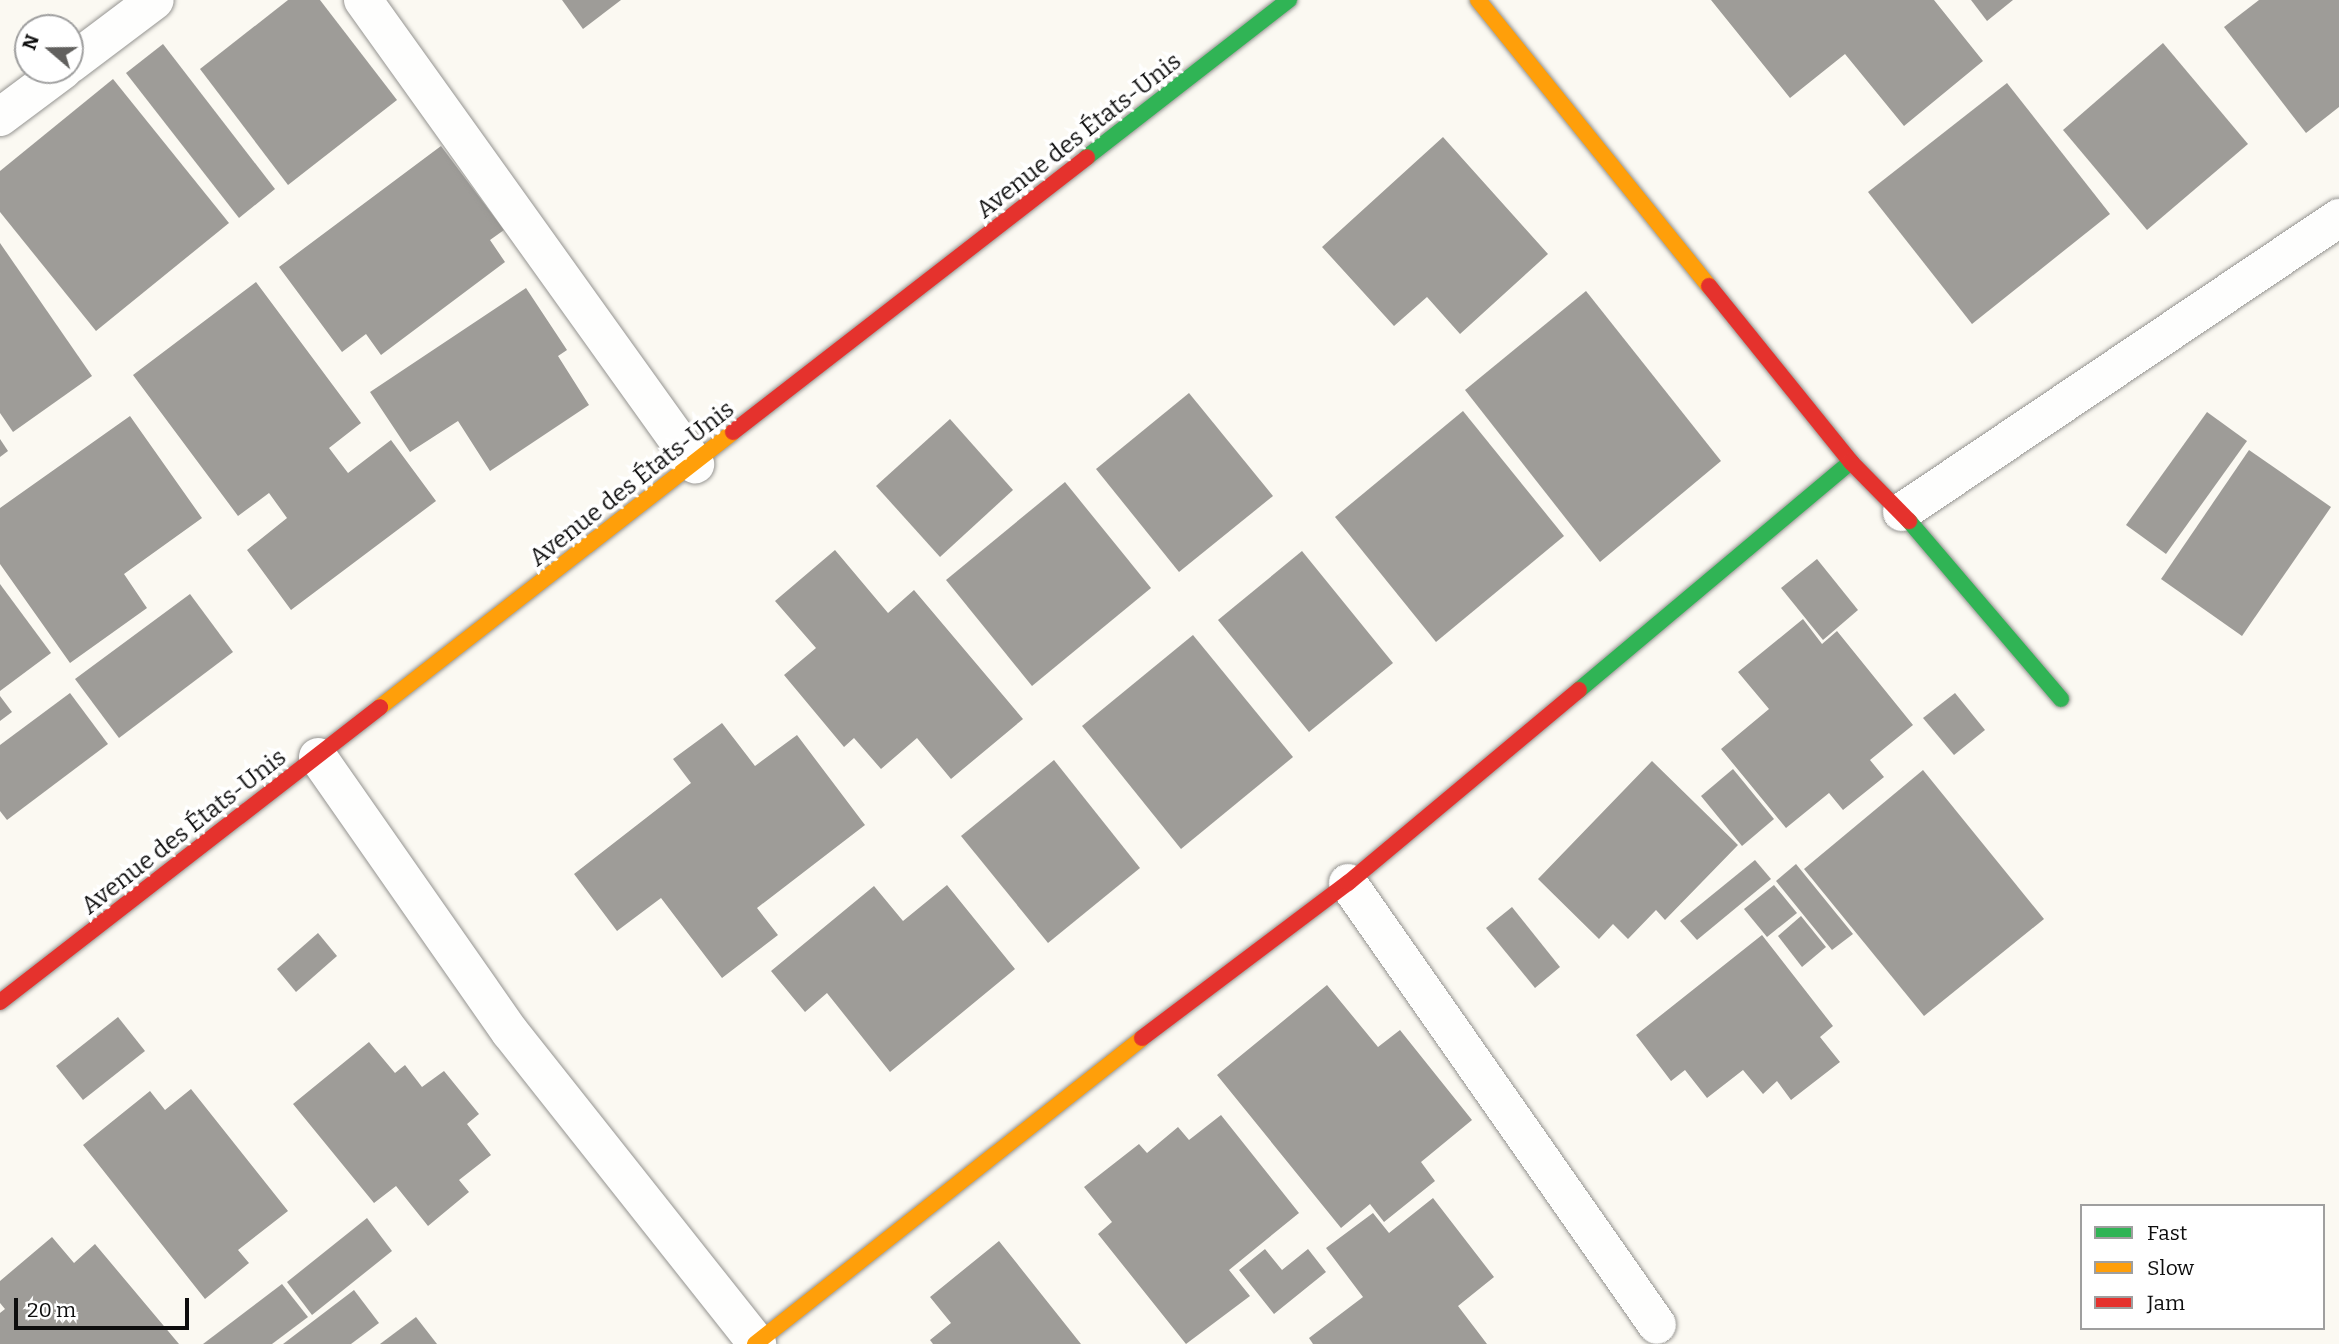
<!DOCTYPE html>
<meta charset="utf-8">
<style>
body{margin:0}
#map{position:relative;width:2339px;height:1344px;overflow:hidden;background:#fbf9f2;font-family:Bitter,serif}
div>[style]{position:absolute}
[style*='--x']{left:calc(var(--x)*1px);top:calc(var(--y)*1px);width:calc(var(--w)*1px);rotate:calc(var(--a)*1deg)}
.building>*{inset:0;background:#9e9c98}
.roads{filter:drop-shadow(0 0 2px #959491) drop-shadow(0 0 2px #959491)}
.street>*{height:38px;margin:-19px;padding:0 19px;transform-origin:19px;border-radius:19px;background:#fefefd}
.fast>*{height:16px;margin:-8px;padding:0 8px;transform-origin:8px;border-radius:8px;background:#30b455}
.slow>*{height:16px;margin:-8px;padding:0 8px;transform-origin:8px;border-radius:8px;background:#ff9f0a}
.jam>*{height:16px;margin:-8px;padding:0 8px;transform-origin:8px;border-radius:8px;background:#e5322d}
span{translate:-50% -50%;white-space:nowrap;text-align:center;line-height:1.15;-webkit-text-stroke:7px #fff;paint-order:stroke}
.street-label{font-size:24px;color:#0e0e0e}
.legend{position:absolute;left:2080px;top:1204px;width:245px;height:126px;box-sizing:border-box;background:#fff;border:2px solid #9f9f9f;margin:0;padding:9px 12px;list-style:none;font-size:21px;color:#0e0e0e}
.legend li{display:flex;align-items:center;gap:14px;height:35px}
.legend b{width:35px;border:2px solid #9f9f9f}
.north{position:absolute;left:14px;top:14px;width:70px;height:70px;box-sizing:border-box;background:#fff;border:2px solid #9f9f9f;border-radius:50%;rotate:290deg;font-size:19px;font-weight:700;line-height:28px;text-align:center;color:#0e0e0e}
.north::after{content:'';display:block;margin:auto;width:24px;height:32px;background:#61605e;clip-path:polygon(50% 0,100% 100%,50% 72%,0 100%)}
.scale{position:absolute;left:14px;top:1298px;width:175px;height:32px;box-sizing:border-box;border:4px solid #0e0e0e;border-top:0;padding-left:9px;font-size:21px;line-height:24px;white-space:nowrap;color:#0e0e0e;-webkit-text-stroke:5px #fff;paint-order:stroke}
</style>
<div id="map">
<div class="building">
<i style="clip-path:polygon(288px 0,320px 0,397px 100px,288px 185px,200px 69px)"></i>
<i style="clip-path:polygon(562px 0,621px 0,583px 29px)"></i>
<i style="clip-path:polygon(1711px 0,1934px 0,1983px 61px,1904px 126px,1845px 54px,1790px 98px)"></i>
<i style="clip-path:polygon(1971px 0,2013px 0,1987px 21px)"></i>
<i style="clip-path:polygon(2259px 0,2339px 0,2339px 107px,2306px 133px,2224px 27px)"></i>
<i style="clip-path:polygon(2163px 43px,2248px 144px,2147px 230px,2063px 130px)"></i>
<i style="clip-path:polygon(163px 44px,275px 189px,239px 218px,126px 73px)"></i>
<i style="clip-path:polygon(113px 79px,229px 223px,96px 331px,0 212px,0 171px)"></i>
<i style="clip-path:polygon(2007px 83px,2110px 214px,1972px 324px,1868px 192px)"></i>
<i style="clip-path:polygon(1443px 137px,1548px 254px,1460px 334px,1427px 297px,1394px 326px,1322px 247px)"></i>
<i style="clip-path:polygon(441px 146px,504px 230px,490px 240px,505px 262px,381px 355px,366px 334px,342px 352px,279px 267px)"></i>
<i style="clip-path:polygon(0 243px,92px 376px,13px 432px,0 413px)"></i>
<i style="clip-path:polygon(256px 282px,361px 423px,329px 448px,348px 473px,391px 440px,436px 501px,291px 610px,247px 550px,287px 518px,269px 493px,238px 516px,133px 375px)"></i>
<i style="clip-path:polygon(526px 288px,567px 350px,558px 356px,589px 405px,490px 471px,458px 421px,410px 452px,370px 392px)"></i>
<i style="clip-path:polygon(1586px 291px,1721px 461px,1600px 562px,1465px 390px)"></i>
<i style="clip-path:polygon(1189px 393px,1273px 496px,1179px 572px,1096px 469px)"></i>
<i style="clip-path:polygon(1463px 411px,1564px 536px,1436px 642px,1335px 517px)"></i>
<i style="clip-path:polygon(2207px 412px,2247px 441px,2166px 554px,2126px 525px)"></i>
<i style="clip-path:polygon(130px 416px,202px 518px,124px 574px,147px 608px,70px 663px,0 564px,0 508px)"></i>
<i style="clip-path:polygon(950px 419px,1013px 490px,940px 557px,876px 486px)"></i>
<i style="clip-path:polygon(0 439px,8px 451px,0 457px)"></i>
<i style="clip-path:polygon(2249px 450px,2331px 507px,2242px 636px,2161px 579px)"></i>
<i style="clip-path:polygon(1065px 482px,1151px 588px,1032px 686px,946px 580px)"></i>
<i style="clip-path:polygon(835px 550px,888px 613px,914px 590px,1023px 719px,951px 779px,917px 738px,881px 769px,854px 738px,844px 747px,784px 675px,816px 648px,775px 601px)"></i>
<i style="clip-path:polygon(1302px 551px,1393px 663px,1309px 732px,1218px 620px)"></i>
<i style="clip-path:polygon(1817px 559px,1858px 610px,1823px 640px,1781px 588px)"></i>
<i style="clip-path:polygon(0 584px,51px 653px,0 691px)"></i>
<i style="clip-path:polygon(190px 594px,233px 652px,119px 738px,75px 679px)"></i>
<i style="clip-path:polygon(1803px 619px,1822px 644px,1837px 631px,1913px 725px,1870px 760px,1884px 777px,1843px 810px,1829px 793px,1786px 828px,1721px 749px,1769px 709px,1738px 672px)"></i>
<i style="clip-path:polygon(1193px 635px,1293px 757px,1181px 849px,1082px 726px)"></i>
<i style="clip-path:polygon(70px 693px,108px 744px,7px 820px,0 811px,0 745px)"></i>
<i style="clip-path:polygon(1955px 693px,1985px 730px,1954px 755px,1923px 718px)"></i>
<i style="clip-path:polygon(0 696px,12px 712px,0 721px)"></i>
<i style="clip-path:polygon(722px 723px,755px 766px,797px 735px,865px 825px,757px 908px,778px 935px,722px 978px,661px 898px,617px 931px,574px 874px,691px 783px,673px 759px)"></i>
<i style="clip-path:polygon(1054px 760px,1140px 868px,1048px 943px,961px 836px)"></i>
<i style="clip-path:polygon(1652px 761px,1738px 845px,1665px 920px,1656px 910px,1628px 939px,1613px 924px,1599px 939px,1538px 879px)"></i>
<i style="clip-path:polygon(1733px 769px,1774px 819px,1742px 846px,1701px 796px)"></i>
<i style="clip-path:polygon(1923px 770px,2044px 919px,1924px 1016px,1804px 869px)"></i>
<i style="clip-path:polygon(1755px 860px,1771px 879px,1697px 940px,1680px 921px)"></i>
<i style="clip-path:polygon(1796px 864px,1853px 934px,1832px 950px,1776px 881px)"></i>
<i style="clip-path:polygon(947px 885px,1015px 969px,890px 1072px,827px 993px,805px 1012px,771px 971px,874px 886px,903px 921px)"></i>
<i style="clip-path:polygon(1774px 885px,1797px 913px,1767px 937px,1744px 909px)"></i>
<i style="clip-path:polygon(1512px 907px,1560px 967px,1535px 988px,1486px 928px)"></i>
<i style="clip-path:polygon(1801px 916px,1826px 947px,1802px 967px,1778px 936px)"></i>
<i style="clip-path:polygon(318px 933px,337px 956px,296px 992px,277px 969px)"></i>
<i style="clip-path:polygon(1762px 935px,1833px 1026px,1820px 1037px,1840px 1062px,1791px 1100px,1777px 1081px,1763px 1094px,1743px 1070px,1707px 1098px,1685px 1070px,1671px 1081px,1636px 1035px)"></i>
<i style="clip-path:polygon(1327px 985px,1378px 1047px,1400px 1030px,1472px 1120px,1421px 1162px,1435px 1181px,1384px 1222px,1370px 1204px,1341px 1228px,1217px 1075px)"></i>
<i style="clip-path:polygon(118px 1017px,145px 1051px,83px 1100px,56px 1066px)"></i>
<i style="clip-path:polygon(369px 1042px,395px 1073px,405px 1065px,422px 1087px,444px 1071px,479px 1114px,467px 1124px,491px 1155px,459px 1180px,469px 1192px,428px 1226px,396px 1186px,374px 1203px,293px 1104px)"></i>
<i style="clip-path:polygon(191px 1089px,288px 1211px,238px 1250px,249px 1263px,205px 1299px,83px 1145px,150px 1091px,165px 1110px)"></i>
<i style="clip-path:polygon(1221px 1115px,1299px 1213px,1229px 1270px,1250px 1296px,1186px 1344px,1098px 1234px,1112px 1222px,1084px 1187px,1139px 1144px,1147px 1153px,1178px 1127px,1189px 1140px)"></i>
<i style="clip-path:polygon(1433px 1198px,1494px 1277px,1458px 1306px,1487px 1344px,1313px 1344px,1309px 1338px,1363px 1297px,1326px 1248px,1373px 1213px,1389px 1233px)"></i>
<i style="clip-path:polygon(367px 1218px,392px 1251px,312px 1315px,287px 1282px)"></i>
<i style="clip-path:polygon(52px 1237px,74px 1263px,95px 1244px,179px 1344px,0 1344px,0 1313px,5px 1309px,0 1303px,0 1281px)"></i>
<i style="clip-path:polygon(999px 1241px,1081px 1344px,933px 1344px,930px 1340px,951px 1323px,930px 1297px)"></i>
<i style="clip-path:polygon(1265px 1249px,1282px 1270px,1308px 1249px,1326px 1272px,1274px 1314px,1239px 1270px)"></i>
<i style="clip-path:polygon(282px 1284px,308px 1317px,272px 1344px,203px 1344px)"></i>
<i style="clip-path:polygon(354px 1290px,379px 1323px,351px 1344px,283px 1344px)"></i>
<i style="clip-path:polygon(416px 1317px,437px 1344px,380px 1344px)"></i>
</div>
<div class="roads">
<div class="street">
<i style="--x:363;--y:0;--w:571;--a:54.42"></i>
<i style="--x:70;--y:64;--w:106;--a:-37"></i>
<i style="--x:0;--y:117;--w:79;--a:-36.7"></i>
<i style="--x:1902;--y:512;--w:527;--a:-33.93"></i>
<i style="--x:318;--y:757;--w:335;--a:55.1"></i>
<i style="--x:510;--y:1032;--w:398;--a:51.6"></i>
<i style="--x:1348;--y:883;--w:539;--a:55.04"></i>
</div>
<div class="fast">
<i style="--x:1087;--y:157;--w:256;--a:-37.9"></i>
<i style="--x:1909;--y:521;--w:234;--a:49.5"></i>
<i style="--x:1579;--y:690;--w:355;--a:-40"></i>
</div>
<div class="slow">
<i style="--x:1478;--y:0;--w:368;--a:51.1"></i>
<i style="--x:380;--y:707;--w:447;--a:-37.9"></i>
<i style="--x:755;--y:1344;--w:493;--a:-38.3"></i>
</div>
<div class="jam">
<i style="--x:1709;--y:286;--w:226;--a:51.1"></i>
<i style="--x:1851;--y:462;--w:83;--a:45.5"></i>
<i style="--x:733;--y:432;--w:448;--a:-37.8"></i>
<i style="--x:0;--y:1002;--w:481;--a:-37.8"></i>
<i style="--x:1142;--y:1038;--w:258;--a:-37"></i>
<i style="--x:1348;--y:883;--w:301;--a:-39.9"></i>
</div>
</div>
<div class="street-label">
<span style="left:1079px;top:136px;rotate:-38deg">Avenue des États-Unis</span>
<span style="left:632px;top:484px;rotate:-38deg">Avenue des États-Unis</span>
<span style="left:184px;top:832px;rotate:-38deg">Avenue des États-Unis</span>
</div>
<ul class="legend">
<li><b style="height:9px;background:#30b455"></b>Fast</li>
<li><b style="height:9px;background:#ff9f0a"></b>Slow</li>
<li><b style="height:9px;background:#e5322d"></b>Jam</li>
</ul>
<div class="north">N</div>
<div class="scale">20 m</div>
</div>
